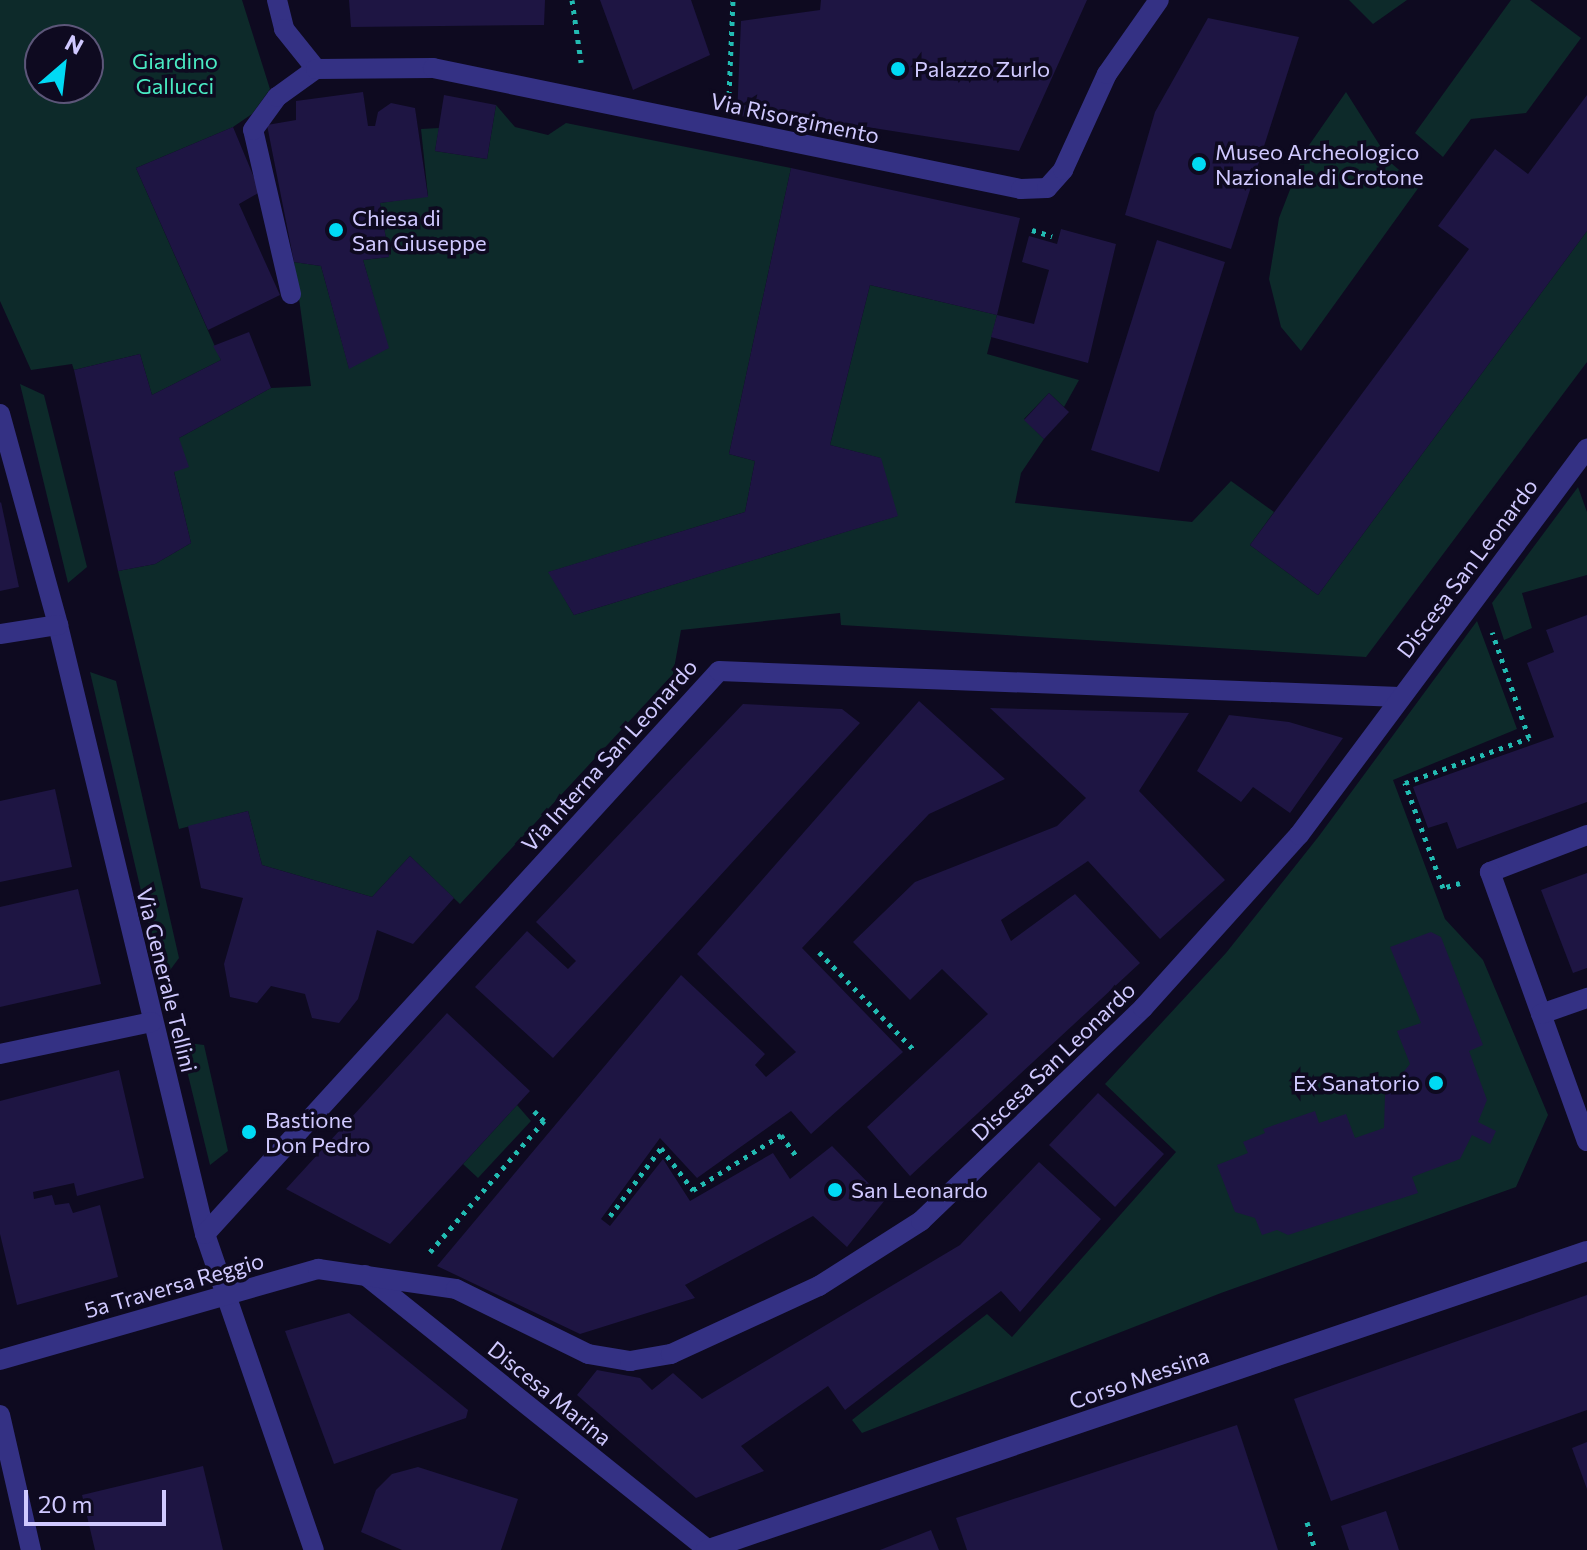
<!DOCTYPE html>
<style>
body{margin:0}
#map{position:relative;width:1587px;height:1550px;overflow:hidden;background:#0e0a20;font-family:Commissioner,sans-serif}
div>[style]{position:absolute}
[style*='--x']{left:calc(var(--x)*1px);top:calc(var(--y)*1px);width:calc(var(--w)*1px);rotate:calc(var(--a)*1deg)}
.green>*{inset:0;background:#0d2a2a}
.building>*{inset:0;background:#1e1543}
.path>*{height:5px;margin-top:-2.5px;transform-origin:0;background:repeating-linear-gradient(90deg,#22bbb2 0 4px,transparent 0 10px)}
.lane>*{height:20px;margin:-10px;padding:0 10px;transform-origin:10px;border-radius:10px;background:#343184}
.street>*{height:20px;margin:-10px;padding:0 10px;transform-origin:10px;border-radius:10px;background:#343184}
.dots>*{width:22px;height:22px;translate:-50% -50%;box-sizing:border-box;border:4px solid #0e0a20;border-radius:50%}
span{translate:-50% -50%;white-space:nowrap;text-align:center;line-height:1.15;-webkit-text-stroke:7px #0e0a20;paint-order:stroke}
.park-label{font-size:22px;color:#4aeac3}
.poi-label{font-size:22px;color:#d0c9ff}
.left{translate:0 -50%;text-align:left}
.right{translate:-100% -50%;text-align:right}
.street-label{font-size:22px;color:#d0c9ff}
.north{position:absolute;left:24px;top:24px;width:80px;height:80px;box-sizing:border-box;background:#0e0a20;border:2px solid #5c5679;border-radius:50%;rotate:28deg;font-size:22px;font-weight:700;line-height:32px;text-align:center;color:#d0c9ff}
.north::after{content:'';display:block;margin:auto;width:28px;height:36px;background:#00daf4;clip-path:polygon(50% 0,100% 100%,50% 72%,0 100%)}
.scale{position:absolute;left:24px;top:1490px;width:142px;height:36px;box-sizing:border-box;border:4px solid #d0c9ff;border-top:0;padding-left:10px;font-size:24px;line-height:28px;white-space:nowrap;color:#d0c9ff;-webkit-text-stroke:6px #0e0a20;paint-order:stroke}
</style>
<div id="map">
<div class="green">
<i style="clip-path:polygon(evenodd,0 0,242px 0,270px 89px,252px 114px,233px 127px,136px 168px,221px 360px,152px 395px,140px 354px,74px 370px,72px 364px,31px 370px,0 301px,0 0,40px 40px,88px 40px,88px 88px,40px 88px,40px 40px)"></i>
<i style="clip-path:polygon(1349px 0,1407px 0,1373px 24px)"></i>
<i style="clip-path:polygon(1511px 0,1530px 0,1581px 38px,1526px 113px,1471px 119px,1443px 157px,1415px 133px)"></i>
<i style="clip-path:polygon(1346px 92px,1391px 163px,1419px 187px,1301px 351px,1281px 327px,1269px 279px,1279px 218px,1305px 151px)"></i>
<i style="clip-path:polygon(496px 105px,515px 127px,548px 135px,566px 123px,791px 168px,729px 454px,755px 461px,745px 512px,549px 572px,574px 615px,897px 516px,880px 458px,830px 445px,870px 285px,997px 315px,987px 354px,1079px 380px,1064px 407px,1049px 393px,1024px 419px,1044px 439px,1021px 473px,1015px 503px,1192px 522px,1231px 481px,1274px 512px,1250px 545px,1318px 595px,1587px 231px,1587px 362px,1366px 657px,841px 625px,840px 613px,681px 630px,673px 674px,460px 904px,410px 856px,372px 897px,262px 865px,248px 811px,179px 829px,118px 571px,155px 564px,191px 543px,174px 472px,179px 438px,271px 388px,311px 386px,294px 262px,321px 266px,349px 368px,388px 348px,363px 260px,389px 257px,380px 203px,428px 196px,421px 129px,439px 128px,435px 151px,487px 159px)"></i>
<i style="clip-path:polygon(20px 384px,44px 395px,87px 567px,68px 583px)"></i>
<i style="clip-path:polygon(1578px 487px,1587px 512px,1587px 575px,1522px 593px,1532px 628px,1504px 640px,1492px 603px)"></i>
<i style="clip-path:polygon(1477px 621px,1517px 729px,1393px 780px,1445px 919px,1483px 960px,1548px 1115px,1516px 1187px,1221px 1293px,862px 1433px,852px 1420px,987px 1314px,1012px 1337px,1176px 1152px,1105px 1084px,1226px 953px,1319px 836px)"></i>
<i style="clip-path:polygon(90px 672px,116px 681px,179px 958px,162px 981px)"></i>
<i style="clip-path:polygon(180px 1042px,204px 1045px,228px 1151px,210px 1165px)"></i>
<i style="clip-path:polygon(517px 1105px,531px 1121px,478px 1178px,463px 1164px)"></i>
</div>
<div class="building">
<i style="clip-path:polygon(349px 0,545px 0,544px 25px,351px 27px)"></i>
<i style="clip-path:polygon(600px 0,691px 0,710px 55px,633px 90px)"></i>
<i style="clip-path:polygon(821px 0,1087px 0,1019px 151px,867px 127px,737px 116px,741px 21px,820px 10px)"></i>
<i style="clip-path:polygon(1208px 18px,1299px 37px,1231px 249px,1125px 215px,1155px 112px)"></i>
<i style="clip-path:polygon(363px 92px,368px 126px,375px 126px,378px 112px,391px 103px,415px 108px,428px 197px,380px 203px,389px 257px,363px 260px,389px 348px,349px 369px,321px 266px,294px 262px,267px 125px,296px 120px,296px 101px)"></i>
<i style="clip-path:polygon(444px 95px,496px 105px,487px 159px,435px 151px)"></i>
<i style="clip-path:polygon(1587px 95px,1587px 231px,1318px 595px,1250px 545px,1469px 249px,1438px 226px,1495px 149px,1528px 174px)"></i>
<i style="clip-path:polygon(233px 127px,260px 192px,239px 204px,280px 295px,208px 330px,136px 168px)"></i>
<i style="clip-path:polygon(791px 168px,1020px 218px,997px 315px,1034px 324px,1049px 270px,1022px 262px,1029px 236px,1057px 244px,1061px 229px,1116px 244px,1088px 363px,991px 337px,997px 315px,870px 285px,830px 445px,881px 458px,898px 516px,574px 615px,548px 572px,745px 512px,755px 461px,729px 454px)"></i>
<i style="clip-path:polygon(1157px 240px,1225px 262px,1159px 472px,1091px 450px)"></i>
<i style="clip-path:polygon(249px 332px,271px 388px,179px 438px,189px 467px,174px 472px,191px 543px,155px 564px,118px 571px,74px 370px,140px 354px,152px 395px,221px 360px,213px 346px)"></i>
<i style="clip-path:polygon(1049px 393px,1069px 412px,1044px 439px,1024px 420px)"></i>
<i style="clip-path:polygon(1px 502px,19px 587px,0 591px,0 503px)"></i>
<i style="clip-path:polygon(1587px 615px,1587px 802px,1457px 849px,1447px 822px,1428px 828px,1413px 787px,1554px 737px,1527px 663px,1554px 652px,1546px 630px)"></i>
<i style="clip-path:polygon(919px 701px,1005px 779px,929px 814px,802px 948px,903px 1052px,811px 1134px,791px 1111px,697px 1178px,660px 1138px,601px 1219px,610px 1226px,663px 1159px,690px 1201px,773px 1153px,790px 1179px,832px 1146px,885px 1200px,847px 1247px,813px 1216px,685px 1285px,695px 1298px,580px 1334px,437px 1266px,681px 975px,765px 1054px,755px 1065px,766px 1077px,796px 1052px,697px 954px)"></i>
<i style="clip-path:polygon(743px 704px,842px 709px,860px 723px,553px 1058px,475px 987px,527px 931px,568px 969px,576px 961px,536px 922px)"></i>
<i style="clip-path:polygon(990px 708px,1189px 713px,1139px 791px,1225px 880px,1160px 939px,1088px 861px,1001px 920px,1011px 941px,1075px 894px,1140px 963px,910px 1176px,867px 1127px,988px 1014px,942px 969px,910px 1000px,853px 942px,915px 882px,1057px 826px,1086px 798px)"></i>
<i style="clip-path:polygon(1229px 715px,1289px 722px,1343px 738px,1290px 813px,1253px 787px,1241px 802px,1197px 771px)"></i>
<i style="clip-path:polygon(55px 789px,72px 867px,0 882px,0 801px)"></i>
<i style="clip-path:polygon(248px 811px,262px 865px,372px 897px,410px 856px,454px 898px,413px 944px,377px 930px,358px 999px,339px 1023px,312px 1018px,305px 994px,271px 986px,257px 1003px,230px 997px,224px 964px,243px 898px,201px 888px,188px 826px)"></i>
<i style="clip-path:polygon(1587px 873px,1587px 968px,1573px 973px,1541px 890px)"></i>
<i style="clip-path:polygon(78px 889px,101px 984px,0 1007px,0 907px)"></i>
<i style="clip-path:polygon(1431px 932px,1441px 937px,1483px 1045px,1469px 1051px,1487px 1100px,1478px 1122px,1496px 1131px,1490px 1144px,1472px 1135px,1460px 1159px,1412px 1177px,1418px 1193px,1288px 1235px,1277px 1230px,1262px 1235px,1255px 1218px,1235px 1212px,1217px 1165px,1248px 1153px,1243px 1142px,1265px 1133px,1263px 1129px,1315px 1111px,1319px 1123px,1346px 1114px,1355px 1138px,1384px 1128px,1385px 1095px,1410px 1064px,1397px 1031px,1421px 1023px,1390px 947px)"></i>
<i style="clip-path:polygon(447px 1013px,530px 1091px,463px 1164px,390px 1244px,286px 1189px)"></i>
<i style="clip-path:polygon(119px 1070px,144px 1178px,77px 1196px,74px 1183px,33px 1192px,34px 1199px,52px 1195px,55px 1205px,69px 1203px,73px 1213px,100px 1205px,118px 1277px,17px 1305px,0 1234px,0 1101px)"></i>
<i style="clip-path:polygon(1098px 1093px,1164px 1154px,1115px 1207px,1049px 1145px)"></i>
<i style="clip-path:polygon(1039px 1162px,1101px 1219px,1020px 1312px,1001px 1291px,845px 1410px,828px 1386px,741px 1446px,764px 1471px,696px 1498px,577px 1395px,597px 1370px,640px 1378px,652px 1390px,673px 1373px,702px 1399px,960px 1245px)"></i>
<i style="clip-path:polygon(1587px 1295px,1587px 1410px,1331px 1501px,1294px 1399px)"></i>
<i style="clip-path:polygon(349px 1313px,468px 1410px,466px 1418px,334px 1464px,285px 1331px)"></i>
<i style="clip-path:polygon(1237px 1425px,1278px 1550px,967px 1550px,956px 1518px)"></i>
<i style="clip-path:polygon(1587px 1442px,1587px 1489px,1572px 1448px)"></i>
<i style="clip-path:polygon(203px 1466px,223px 1550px,95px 1550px,82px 1495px)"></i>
<i style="clip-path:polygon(418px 1467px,518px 1499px,501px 1550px,402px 1550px,361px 1532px,376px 1490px,392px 1474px)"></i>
<i style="clip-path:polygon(1386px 1511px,1399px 1550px,1349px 1550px,1341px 1526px)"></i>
<i style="clip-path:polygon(931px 1530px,939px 1550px,880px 1550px)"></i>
</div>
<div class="path">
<i style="--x:572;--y:0;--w:63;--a:81.7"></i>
<i style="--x:729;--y:95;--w:95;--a:-87.6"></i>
<i style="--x:1032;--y:230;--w:21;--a:17"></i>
<i style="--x:1460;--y:883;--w:18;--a:164"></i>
<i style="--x:1443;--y:888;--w:112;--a:-109.9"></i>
<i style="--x:1405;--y:783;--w:132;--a:-19.9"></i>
<i style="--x:1529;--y:738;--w:112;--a:-109.2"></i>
<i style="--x:819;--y:952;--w:139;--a:45.9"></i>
<i style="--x:610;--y:1216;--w:85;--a:-53.1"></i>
<i style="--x:661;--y:1148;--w:53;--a:52.7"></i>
<i style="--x:693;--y:1190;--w:104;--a:-32"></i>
<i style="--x:781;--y:1135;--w:29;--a:54"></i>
<i style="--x:430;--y:1252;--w:174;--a:-49"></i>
<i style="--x:544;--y:1121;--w:14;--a:-135"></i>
<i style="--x:1307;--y:1522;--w:29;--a:74"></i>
</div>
<div class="lane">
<i style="--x:291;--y:294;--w:168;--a:-103"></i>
<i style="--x:253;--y:130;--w:41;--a:-54"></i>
<i style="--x:277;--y:97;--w:48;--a:-35.7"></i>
<i style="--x:1587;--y:835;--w:104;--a:159.1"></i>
<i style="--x:1490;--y:872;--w:286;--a:70.2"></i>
<i style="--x:1541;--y:1014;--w:49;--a:-19.2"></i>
</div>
<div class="street">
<i style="--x:277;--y:0;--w:30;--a:76"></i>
<i style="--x:284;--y:29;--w:51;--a:51.3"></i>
<i style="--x:316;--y:69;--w:117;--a:-0.5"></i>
<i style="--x:433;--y:68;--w:600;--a:11.63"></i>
<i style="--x:1021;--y:189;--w:26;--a:-2"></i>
<i style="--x:1047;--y:188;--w:24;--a:-48"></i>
<i style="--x:1063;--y:170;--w:106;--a:-65.4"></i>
<i style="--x:1107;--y:74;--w:90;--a:-54.9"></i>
<i style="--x:0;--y:414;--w:219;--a:74.6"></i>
<i style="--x:58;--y:625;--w:626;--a:76.43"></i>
<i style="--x:205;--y:1234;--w:334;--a:71"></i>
<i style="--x:0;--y:634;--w:59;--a:-8.8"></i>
<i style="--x:0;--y:1054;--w:155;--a:-11.9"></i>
<i style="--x:205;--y:1234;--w:762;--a:-47.6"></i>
<i style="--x:719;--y:671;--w:681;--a:2.19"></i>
<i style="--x:365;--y:1275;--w:440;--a:38.7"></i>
<i style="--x:0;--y:1360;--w:331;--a:-16"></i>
<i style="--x:318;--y:1269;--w:139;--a:8.2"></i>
<i style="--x:456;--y:1289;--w:147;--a:26.2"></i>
<i style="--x:588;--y:1354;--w:43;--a:9.5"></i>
<i style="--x:630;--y:1361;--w:42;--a:-9.7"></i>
<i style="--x:671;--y:1354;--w:163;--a:-24.7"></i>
<i style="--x:819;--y:1286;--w:121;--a:-32.5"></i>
<i style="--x:921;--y:1221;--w:308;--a:-43.8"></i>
<i style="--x:1143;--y:1008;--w:233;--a:-48"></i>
<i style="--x:1299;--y:835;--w:482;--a:-53.3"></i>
<i style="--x:0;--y:1415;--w:139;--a:77.1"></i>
<i style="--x:706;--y:1550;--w:930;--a:-18.75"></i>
</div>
<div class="dots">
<i style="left:898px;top:69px;background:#00daf4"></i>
<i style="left:1199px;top:164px;background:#00daf4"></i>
<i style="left:336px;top:230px;background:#00daf4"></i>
<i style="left:1436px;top:1083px;background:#00daf4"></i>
<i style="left:249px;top:1132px;background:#00daf4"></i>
<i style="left:835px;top:1190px;background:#00daf4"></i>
</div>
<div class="park-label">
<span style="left:175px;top:73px">Giardino<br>Gallucci</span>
</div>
<div class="poi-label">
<span class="left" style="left:914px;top:69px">Palazzo Zurlo</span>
<span class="left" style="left:1215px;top:164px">Museo Archeologico<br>Nazionale di Crotone</span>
<span class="left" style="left:352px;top:230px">Chiesa di<br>San Giuseppe</span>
<span class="right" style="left:1420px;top:1083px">Ex Sanatorio</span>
<span class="left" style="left:265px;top:1132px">Bastione<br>Don Pedro</span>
<span class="left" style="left:851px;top:1190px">San Leonardo</span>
</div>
<div class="street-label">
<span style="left:795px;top:118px;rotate:12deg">Via Risorgimento</span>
<span style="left:1467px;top:568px;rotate:-53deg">Discesa San Leonardo</span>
<span style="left:609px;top:755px;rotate:-48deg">Via Interna San Leonardo</span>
<span style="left:167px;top:980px;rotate:76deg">Via Generale Tellini</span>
<span style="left:1053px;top:1061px;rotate:-44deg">Discesa San Leonardo</span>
<span style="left:174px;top:1285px;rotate:-16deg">5a Traversa Reggio</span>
<span style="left:1139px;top:1378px;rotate:-19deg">Corso Messina</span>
<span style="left:550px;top:1393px;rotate:39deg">Discesa Marina</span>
</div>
<div class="north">N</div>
<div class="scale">20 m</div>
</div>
